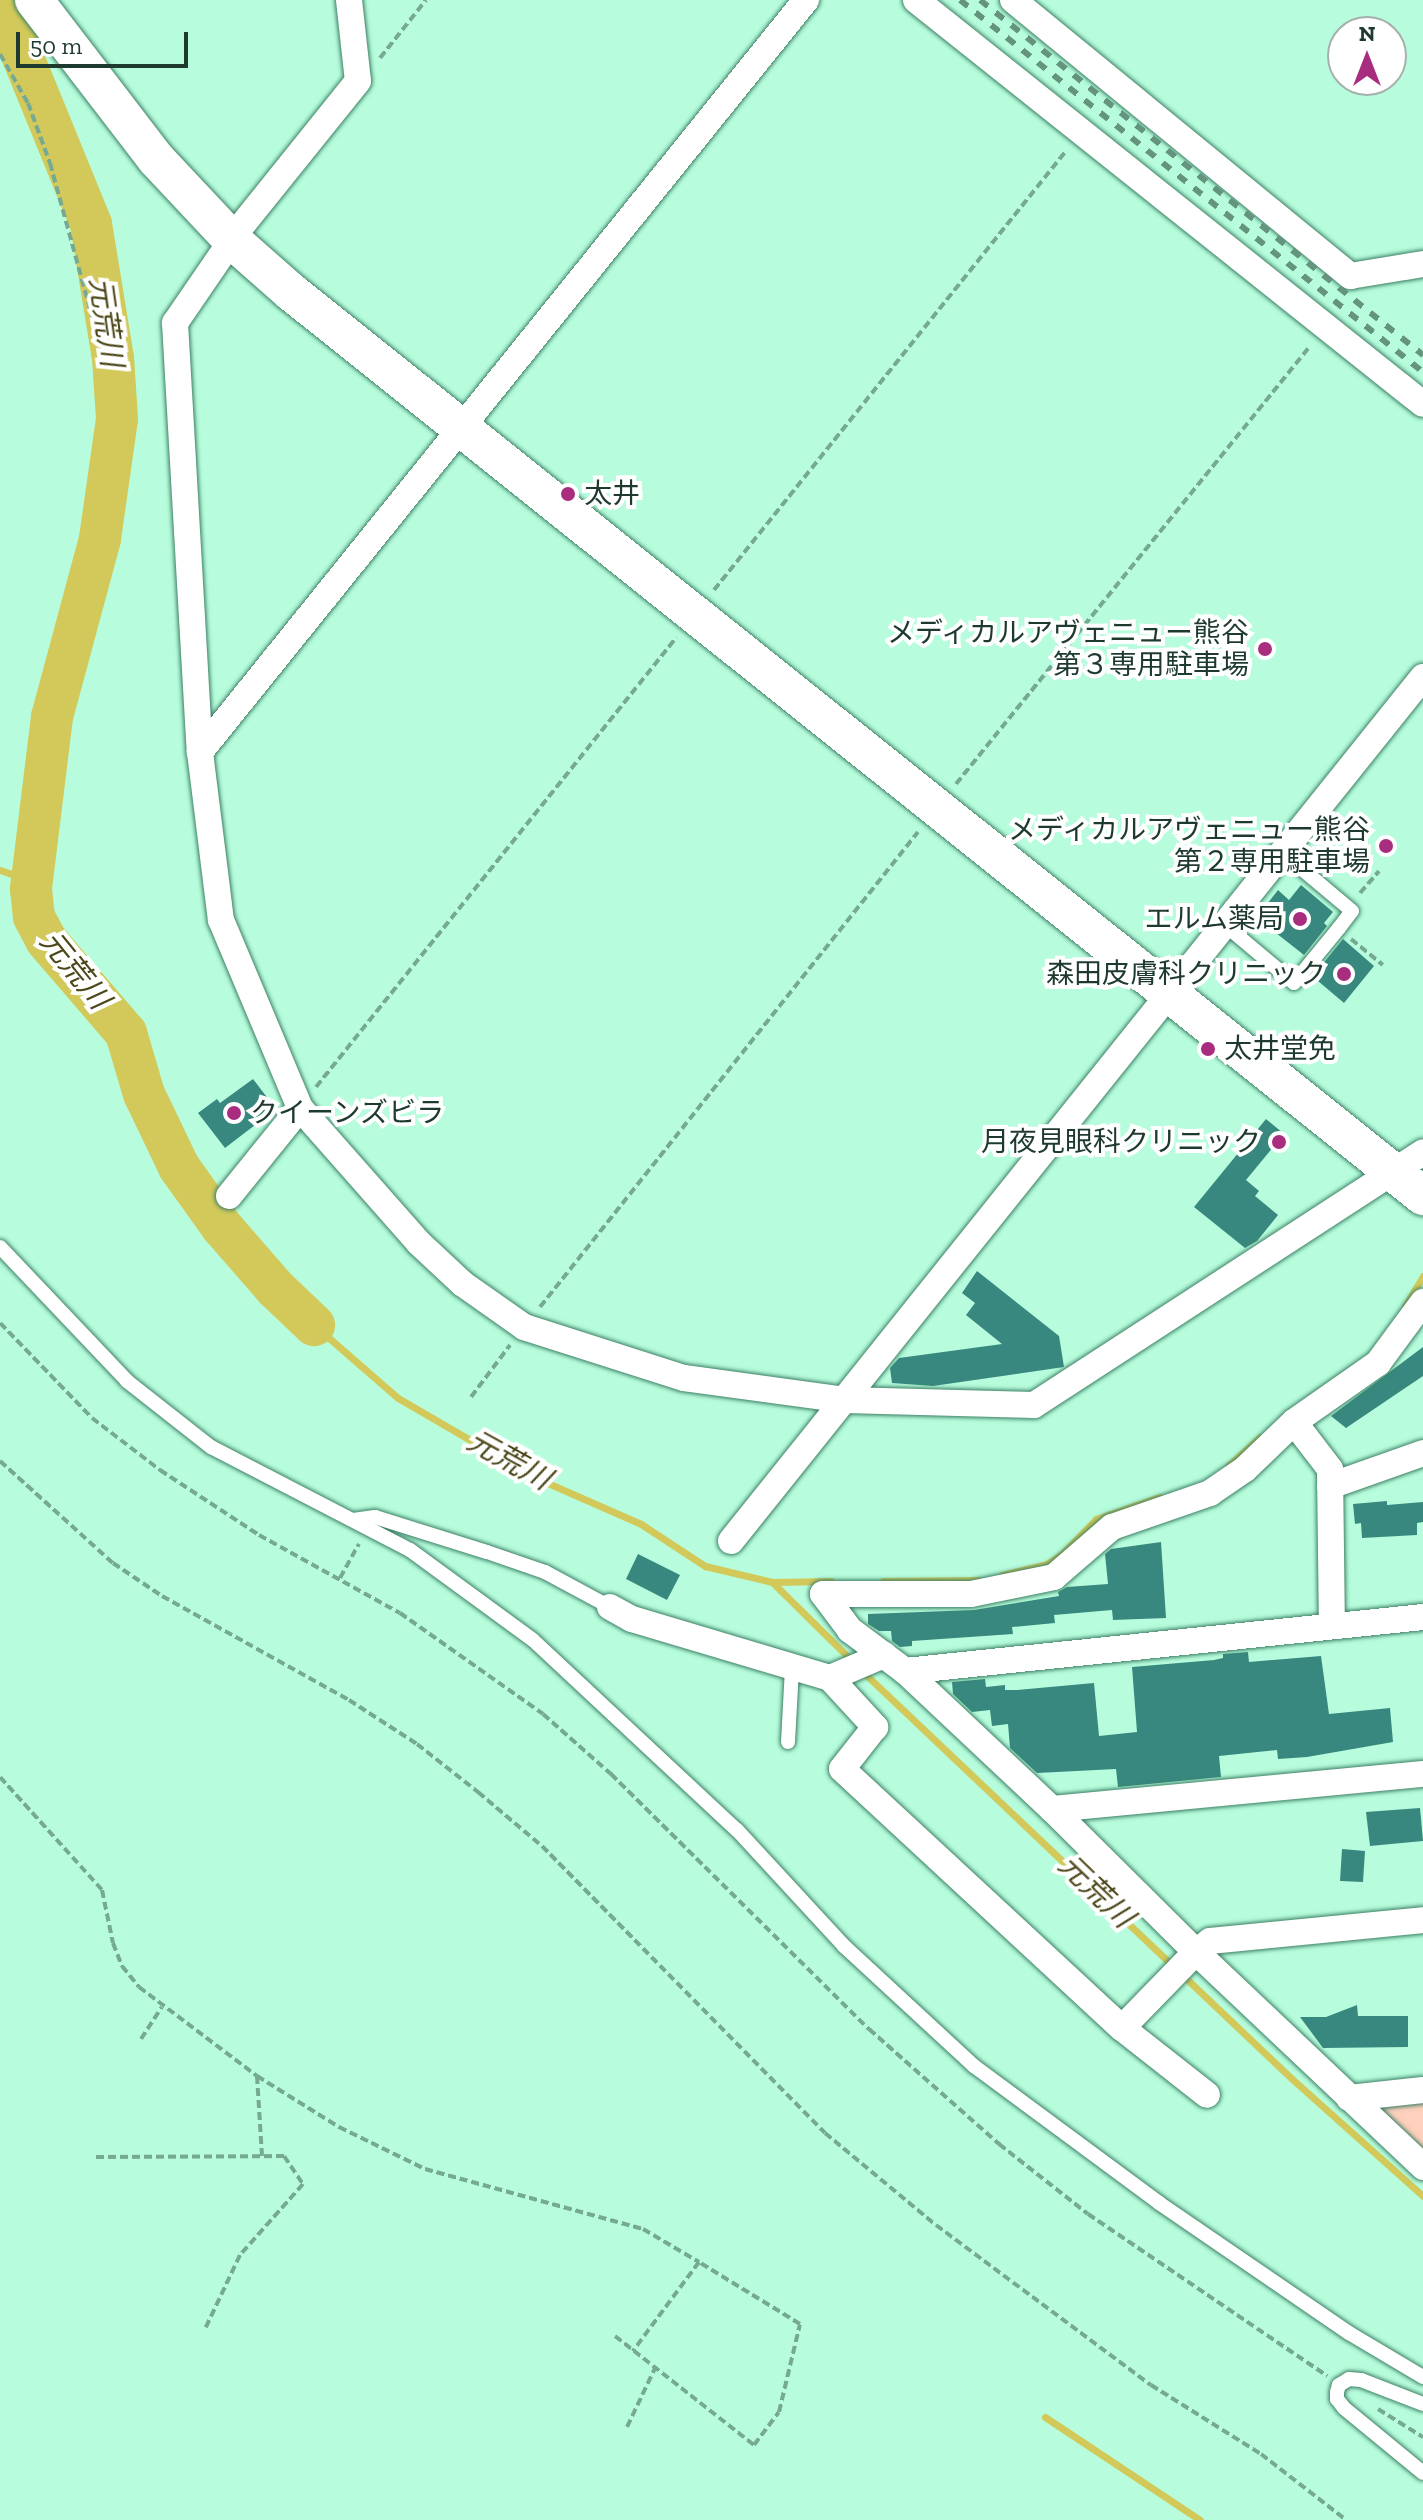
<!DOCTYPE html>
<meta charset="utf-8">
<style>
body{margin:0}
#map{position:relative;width:1423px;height:2520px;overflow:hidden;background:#b7fddd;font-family:"Zilla Slab","Noto Sans JP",serif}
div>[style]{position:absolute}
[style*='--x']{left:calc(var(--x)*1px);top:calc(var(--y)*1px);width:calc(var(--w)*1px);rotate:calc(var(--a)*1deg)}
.green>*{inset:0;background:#fed0bd}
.stream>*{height:7px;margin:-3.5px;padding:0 3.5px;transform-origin:3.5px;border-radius:3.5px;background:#d2c95a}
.river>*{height:42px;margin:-21px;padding:0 21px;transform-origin:21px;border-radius:21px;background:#d2c95a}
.building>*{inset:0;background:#38887f}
.path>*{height:4px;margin-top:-2px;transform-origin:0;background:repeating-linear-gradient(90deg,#75a992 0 8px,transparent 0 12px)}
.roads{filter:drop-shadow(0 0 2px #3d8065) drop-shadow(0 0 2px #3d8065)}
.lane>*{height:14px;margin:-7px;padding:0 7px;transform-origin:7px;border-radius:7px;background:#fff}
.street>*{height:26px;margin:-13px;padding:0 13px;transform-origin:13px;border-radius:13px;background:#fff}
.secondary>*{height:38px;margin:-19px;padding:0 19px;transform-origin:19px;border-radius:19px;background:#fff}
.rail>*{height:6px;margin-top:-3px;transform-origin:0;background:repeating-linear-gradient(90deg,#64937e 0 10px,transparent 0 20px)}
.dots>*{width:22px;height:22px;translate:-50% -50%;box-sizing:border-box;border:4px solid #fff;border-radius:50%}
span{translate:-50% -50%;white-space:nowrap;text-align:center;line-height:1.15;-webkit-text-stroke:8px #fff;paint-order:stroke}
.poi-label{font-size:28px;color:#1e3a2e}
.left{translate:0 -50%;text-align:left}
.right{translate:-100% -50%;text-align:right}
.water-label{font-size:30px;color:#4c481a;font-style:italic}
.north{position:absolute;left:1327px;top:16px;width:80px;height:80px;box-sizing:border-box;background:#fff;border:2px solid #a5b0ab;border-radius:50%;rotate:0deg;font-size:22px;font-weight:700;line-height:32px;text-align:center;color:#1e3a2e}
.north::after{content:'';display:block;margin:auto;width:28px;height:36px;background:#a92d7f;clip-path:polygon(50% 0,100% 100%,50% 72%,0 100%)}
.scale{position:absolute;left:16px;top:32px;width:172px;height:36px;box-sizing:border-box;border:4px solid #1e3a2e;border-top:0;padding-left:10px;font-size:24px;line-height:28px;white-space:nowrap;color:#1e3a2e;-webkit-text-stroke:6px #fff;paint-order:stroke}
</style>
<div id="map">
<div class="green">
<i style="clip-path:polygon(1423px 2101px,1423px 2156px,1369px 2106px)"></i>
</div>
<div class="stream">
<i style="--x:0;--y:870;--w:34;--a:19"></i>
<i style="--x:1405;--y:1306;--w:35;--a:-59"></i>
<i style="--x:314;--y:1325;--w:111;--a:41"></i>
<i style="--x:398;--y:1398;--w:157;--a:30.2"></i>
<i style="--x:534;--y:1477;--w:117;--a:23.7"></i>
<i style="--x:641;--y:1524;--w:77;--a:33.3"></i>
<i style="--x:705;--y:1566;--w:69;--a:13.4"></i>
<i style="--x:772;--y:1582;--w:59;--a:-1"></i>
<i style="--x:1228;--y:1466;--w:43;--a:-42.2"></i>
<i style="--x:1002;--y:1575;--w:46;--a:-13.7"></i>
<i style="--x:1047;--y:1564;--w:18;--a:-34"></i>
<i style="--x:1062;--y:1554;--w:49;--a:-45.8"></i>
<i style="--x:1096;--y:1519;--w:67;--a:-19.2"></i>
<i style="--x:883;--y:1581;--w:96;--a:-0.6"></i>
<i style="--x:772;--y:1582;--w:114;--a:44.6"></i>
<i style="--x:862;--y:1671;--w:591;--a:43.49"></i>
<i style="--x:1291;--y:2078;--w:177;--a:41.8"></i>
<i style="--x:1045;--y:2417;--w:186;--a:33.6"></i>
</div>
<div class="river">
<i style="--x:0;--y:1;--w:241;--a:67.8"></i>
<i style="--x:91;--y:224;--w:136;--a:80.7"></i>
<i style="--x:113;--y:358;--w:61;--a:86.2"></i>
<i style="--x:117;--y:419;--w:121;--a:98.1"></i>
<i style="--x:100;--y:539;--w:184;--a:105.1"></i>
<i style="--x:52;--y:717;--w:173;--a:97"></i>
<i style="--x:31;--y:889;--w:28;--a:84"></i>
<i style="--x:34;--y:917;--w:26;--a:62"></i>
<i style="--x:46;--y:940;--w:123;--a:49.3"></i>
<i style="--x:126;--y:1033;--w:64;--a:73.6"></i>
<i style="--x:144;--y:1094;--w:81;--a:64.4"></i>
<i style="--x:179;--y:1167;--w:74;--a:54.4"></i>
<i style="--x:222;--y:1227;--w:81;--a:49"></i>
<i style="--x:275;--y:1288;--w:54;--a:43.5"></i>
</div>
<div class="building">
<i style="clip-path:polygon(1301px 885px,1333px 912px,1324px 923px,1327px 926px,1304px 955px,1267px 926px,1278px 912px,1267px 904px,1278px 890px,1289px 900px)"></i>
<i style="clip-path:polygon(1343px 939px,1374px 966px,1344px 1003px,1318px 981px,1322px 975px,1317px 971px)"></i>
<i style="clip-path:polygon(253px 1079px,276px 1109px,225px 1148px,198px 1113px,217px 1099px,220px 1103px)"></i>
<i style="clip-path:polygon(1266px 1119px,1284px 1134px,1246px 1180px,1259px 1191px,1255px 1196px,1278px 1215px,1257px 1241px,1245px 1248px,1194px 1207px)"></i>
<i style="clip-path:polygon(977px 1271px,1059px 1336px,1064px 1367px,933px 1386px,892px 1383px,890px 1368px,899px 1358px,1002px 1344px,966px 1315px,975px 1303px,962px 1293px)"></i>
<i style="clip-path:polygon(1423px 1347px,1423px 1376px,1346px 1428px,1331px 1416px)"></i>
<i style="clip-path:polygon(1387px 1501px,1387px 1505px,1423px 1502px,1423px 1522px,1417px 1523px,1417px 1535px,1362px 1538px,1361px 1523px,1355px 1524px,1353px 1504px)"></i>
<i style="clip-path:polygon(1161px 1542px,1166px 1618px,1113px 1620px,1112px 1610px,1054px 1615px,1055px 1623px,1012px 1627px,1013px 1634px,912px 1641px,912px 1646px,900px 1647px,892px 1641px,891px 1631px,879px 1631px,868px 1624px,868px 1614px,974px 1610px,1059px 1596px,1058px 1592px,1067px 1587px,1108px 1584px,1105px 1554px,1111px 1549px)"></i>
<i style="clip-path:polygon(638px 1554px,680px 1575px,667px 1600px,626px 1579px)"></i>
<i style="clip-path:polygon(1248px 1652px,1249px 1662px,1321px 1656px,1329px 1714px,1390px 1708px,1393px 1742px,1307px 1757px,1278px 1759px,1277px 1750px,1219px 1756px,1221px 1777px,1118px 1787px,1116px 1769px,1037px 1773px,1010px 1748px,1008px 1724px,992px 1726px,990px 1710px,972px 1712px,953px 1694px,952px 1682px,985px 1679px,986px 1687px,1005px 1685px,1005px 1690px,1017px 1690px,1094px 1683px,1099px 1736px,1137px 1732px,1132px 1667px,1214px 1660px,1223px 1658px,1223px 1654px)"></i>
<i style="clip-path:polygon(1420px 1808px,1423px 1841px,1370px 1846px,1366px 1812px)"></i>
<i style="clip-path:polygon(1342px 1849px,1365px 1851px,1363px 1882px,1340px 1881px)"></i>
<i style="clip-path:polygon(1357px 2005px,1358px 2016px,1408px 2016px,1408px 2047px,1323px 2048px,1300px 2017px,1326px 2017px)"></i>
</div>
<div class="path">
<i style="--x:0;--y:54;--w:56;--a:60.3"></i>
<i style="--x:28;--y:103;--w:64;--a:69.9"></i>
<i style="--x:50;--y:163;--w:194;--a:74.7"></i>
<i style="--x:380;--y:58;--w:74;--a:-51.6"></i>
<i style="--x:714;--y:590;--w:563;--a:-51.28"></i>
<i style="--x:956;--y:784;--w:563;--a:-51.05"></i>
<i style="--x:1360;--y:893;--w:29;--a:-49"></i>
<i style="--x:1351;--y:939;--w:41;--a:39.1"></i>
<i style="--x:316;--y:1087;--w:576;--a:-51.28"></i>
<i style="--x:540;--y:1307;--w:607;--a:-51.49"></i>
<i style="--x:0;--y:1323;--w:132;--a:45.9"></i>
<i style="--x:92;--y:1418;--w:86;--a:37.4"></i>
<i style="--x:160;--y:1470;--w:118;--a:33.3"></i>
<i style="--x:259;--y:1535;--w:161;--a:29"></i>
<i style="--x:400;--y:1613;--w:175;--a:35.2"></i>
<i style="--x:543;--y:1714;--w:91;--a:41.4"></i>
<i style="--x:611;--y:1774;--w:363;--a:44.7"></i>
<i style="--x:869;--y:2029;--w:174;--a:41.5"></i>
<i style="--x:999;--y:2144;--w:113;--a:38.2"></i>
<i style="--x:1088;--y:2214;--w:289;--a:34.1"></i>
<i style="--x:471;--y:1397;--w:65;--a:-53.1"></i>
<i style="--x:0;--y:1461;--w:152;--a:42.1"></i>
<i style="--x:113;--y:1563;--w:59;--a:34"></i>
<i style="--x:162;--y:1596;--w:214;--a:29.1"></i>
<i style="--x:349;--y:1700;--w:81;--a:32.9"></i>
<i style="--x:417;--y:1744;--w:78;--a:38.2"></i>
<i style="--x:478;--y:1792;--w:84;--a:40.2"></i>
<i style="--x:542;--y:1846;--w:403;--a:45.4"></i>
<i style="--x:825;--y:2133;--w:144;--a:39.7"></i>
<i style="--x:936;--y:2225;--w:268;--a:36.7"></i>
<i style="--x:1151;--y:2385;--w:130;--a:32.1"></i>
<i style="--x:1261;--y:2454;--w:108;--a:37.8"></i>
<i style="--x:340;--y:1578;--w:39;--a:-61"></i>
<i style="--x:0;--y:1777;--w:152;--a:47.9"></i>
<i style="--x:102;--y:1890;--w:54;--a:78.3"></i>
<i style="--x:113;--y:1943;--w:25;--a:69"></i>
<i style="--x:122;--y:1966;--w:27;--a:51"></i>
<i style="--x:139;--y:1987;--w:148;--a:37"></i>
<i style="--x:257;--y:2076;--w:97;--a:31.9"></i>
<i style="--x:339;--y:2127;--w:96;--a:26"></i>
<i style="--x:425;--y:2169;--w:226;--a:15.4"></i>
<i style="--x:643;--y:2229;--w:65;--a:30.5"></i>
<i style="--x:699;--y:2262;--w:111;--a:126.6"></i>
<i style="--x:141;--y:2039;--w:38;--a:-57"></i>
<i style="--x:257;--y:2076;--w:80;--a:86.4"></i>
<i style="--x:96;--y:2157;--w:188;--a:-0.3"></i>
<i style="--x:284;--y:2156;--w:34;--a:56"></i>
<i style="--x:303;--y:2184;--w:95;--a:131.6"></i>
<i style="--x:240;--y:2255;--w:80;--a:115.3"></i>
<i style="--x:615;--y:2336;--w:177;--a:38.1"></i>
<i style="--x:754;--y:2445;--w:41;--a:-52.9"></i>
<i style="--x:779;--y:2412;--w:90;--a:-76.6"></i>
<i style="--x:800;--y:2324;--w:119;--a:-148.5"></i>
<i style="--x:1378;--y:2409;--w:53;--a:31.9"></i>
<i style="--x:627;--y:2427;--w:65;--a:-64.6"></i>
</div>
<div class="roads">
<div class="lane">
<i style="--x:1225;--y:925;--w:90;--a:40"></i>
<i style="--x:1294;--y:983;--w:71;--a:-50.7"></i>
<i style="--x:1339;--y:928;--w:21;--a:-53"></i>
<i style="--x:1352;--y:911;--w:90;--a:-140"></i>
<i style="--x:0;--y:1247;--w:185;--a:46.5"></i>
<i style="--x:127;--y:1381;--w:107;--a:38.2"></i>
<i style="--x:211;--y:1447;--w:224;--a:27.4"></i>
<i style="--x:410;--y:1550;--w:152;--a:36.2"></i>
<i style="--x:533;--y:1640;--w:279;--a:43"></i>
<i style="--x:737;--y:1830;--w:158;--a:47.3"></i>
<i style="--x:844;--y:1946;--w:177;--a:42.7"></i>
<i style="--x:974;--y:2066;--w:230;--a:36.5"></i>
<i style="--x:1159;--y:2203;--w:230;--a:34.4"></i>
<i style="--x:1349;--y:2333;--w:86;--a:30.7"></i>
<i style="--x:353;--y:1520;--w:22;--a:-8"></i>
<i style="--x:375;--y:1517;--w:117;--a:17.4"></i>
<i style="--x:487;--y:1552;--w:61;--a:19"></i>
<i style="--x:545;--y:1572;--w:74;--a:28.3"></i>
<i style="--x:788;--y:1742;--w:75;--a:-86.9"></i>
<i style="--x:1423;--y:2404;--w:66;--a:-158.8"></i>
<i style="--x:1361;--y:2380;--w:12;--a:-175"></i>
<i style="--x:1349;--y:2379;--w:12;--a:149"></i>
<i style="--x:1339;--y:2385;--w:7;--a:106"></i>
<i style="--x:1337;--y:2392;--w:7;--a:90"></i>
<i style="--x:1337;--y:2399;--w:11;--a:52"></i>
<i style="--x:1344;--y:2408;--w:102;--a:39.4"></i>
</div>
<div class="street">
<i style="--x:349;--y:0;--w:81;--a:83.7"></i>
<i style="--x:358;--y:81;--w:189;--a:128.8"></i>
<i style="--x:240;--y:228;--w:115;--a:124.4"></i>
<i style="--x:175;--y:323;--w:430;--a:86.7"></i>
<i style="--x:200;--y:752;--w:169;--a:82.9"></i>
<i style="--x:221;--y:920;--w:204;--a:67.2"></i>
<i style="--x:300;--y:1108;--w:180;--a:48.6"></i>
<i style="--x:419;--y:1243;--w:60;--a:43"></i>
<i style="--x:463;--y:1284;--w:75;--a:35.2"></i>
<i style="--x:524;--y:1327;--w:168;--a:17.7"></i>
<i style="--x:684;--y:1378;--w:162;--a:7.8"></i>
<i style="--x:844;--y:1400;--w:190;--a:1.5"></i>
<i style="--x:1034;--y:1405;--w:464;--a:-33"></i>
<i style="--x:916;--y:0;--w:648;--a:38.55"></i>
<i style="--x:1013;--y:0;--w:436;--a:39.3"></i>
<i style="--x:1350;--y:276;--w:74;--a:-9.3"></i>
<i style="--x:200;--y:752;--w:966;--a:-51.14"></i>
<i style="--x:229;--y:1196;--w:113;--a:-51.1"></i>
<i style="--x:1294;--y:1422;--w:59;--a:52.5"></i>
<i style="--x:1330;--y:1469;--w:157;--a:89.3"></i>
<i style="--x:1330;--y:1486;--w:99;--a:-19.5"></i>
<i style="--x:731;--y:1541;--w:1107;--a:-51.31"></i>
<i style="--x:610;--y:1607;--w:25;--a:29"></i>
<i style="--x:632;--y:1619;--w:207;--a:16.6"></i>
<i style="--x:830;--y:1678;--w:59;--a:-23.1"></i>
<i style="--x:1423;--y:1617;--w:521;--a:174.05"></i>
<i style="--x:905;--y:1671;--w:202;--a:43.2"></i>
<i style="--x:1052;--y:1809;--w:203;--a:44.8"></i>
<i style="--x:1196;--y:1952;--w:18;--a:-38"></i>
<i style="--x:1210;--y:1941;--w:214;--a:-5.6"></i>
<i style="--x:905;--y:1671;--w:69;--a:-143.3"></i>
<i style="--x:850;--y:1630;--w:45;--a:-126.9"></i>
<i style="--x:823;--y:1594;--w:148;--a:0"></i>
<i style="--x:971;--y:1594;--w:85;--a:-11.6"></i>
<i style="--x:1054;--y:1577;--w:77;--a:-40.8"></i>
<i style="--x:1112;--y:1527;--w:104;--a:-19.1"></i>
<i style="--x:1210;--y:1493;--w:42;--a:-34.4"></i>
<i style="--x:1245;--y:1469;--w:68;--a:-43.8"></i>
<i style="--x:1294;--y:1422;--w:103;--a:-35.1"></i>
<i style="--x:1378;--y:1363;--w:76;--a:-53.6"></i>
<i style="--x:830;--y:1678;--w:67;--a:47.4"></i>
<i style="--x:875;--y:1727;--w:53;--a:128.2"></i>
<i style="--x:842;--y:1769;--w:381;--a:42.8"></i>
<i style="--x:1122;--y:2028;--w:108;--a:38.2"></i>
<i style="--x:1052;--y:1809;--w:373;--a:-5.4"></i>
<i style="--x:1122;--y:2028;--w:106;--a:-45.8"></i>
<i style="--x:1196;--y:1952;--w:313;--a:43.4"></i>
<i style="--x:1349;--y:2098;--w:74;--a:-6.2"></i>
</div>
<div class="secondary">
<i style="--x:34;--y:0;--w:200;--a:52.5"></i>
<i style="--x:156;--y:159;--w:111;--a:46.8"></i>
<i style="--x:232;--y:240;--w:79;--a:41.4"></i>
<i style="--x:291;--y:292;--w:1449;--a:38.61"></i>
</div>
</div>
<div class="rail">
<i style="--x:960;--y:0;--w:594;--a:38.78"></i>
<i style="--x:980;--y:0;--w:568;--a:38.71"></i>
</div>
<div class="dots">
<i style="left:568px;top:494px;background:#a92d7f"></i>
<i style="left:1265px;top:649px;background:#a92d7f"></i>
<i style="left:1386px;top:846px;background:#a92d7f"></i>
<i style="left:1300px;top:919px;background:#a92d7f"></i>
<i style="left:1344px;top:974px;background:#a92d7f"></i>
<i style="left:1208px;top:1049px;background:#a92d7f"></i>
<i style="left:234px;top:1113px;background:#a92d7f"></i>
<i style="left:1279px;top:1142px;background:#a92d7f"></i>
</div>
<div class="poi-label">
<span class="left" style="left:584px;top:494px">太井</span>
<span class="right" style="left:1249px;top:649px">メディカルアヴェニュー熊谷<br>第３専用駐車場</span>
<span class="right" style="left:1370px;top:846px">メディカルアヴェニュー熊谷<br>第２専用駐車場</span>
<span class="right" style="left:1284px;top:919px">エルム薬局</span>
<span class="right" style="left:1326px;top:974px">森田皮膚科クリニック</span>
<span class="left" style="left:1224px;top:1049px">太井堂免</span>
<span class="left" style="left:250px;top:1113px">クイーンズビラ</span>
<span class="right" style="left:1261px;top:1142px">月夜見眼科クリニック</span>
</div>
<div class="water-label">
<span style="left:106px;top:322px;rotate:82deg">元荒川</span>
<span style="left:75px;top:970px;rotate:51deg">元荒川</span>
<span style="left:509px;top:1460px;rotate:29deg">元荒川</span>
<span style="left:1096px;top:1891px;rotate:44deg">元荒川</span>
</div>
<div class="north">N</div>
<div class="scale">50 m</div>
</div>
